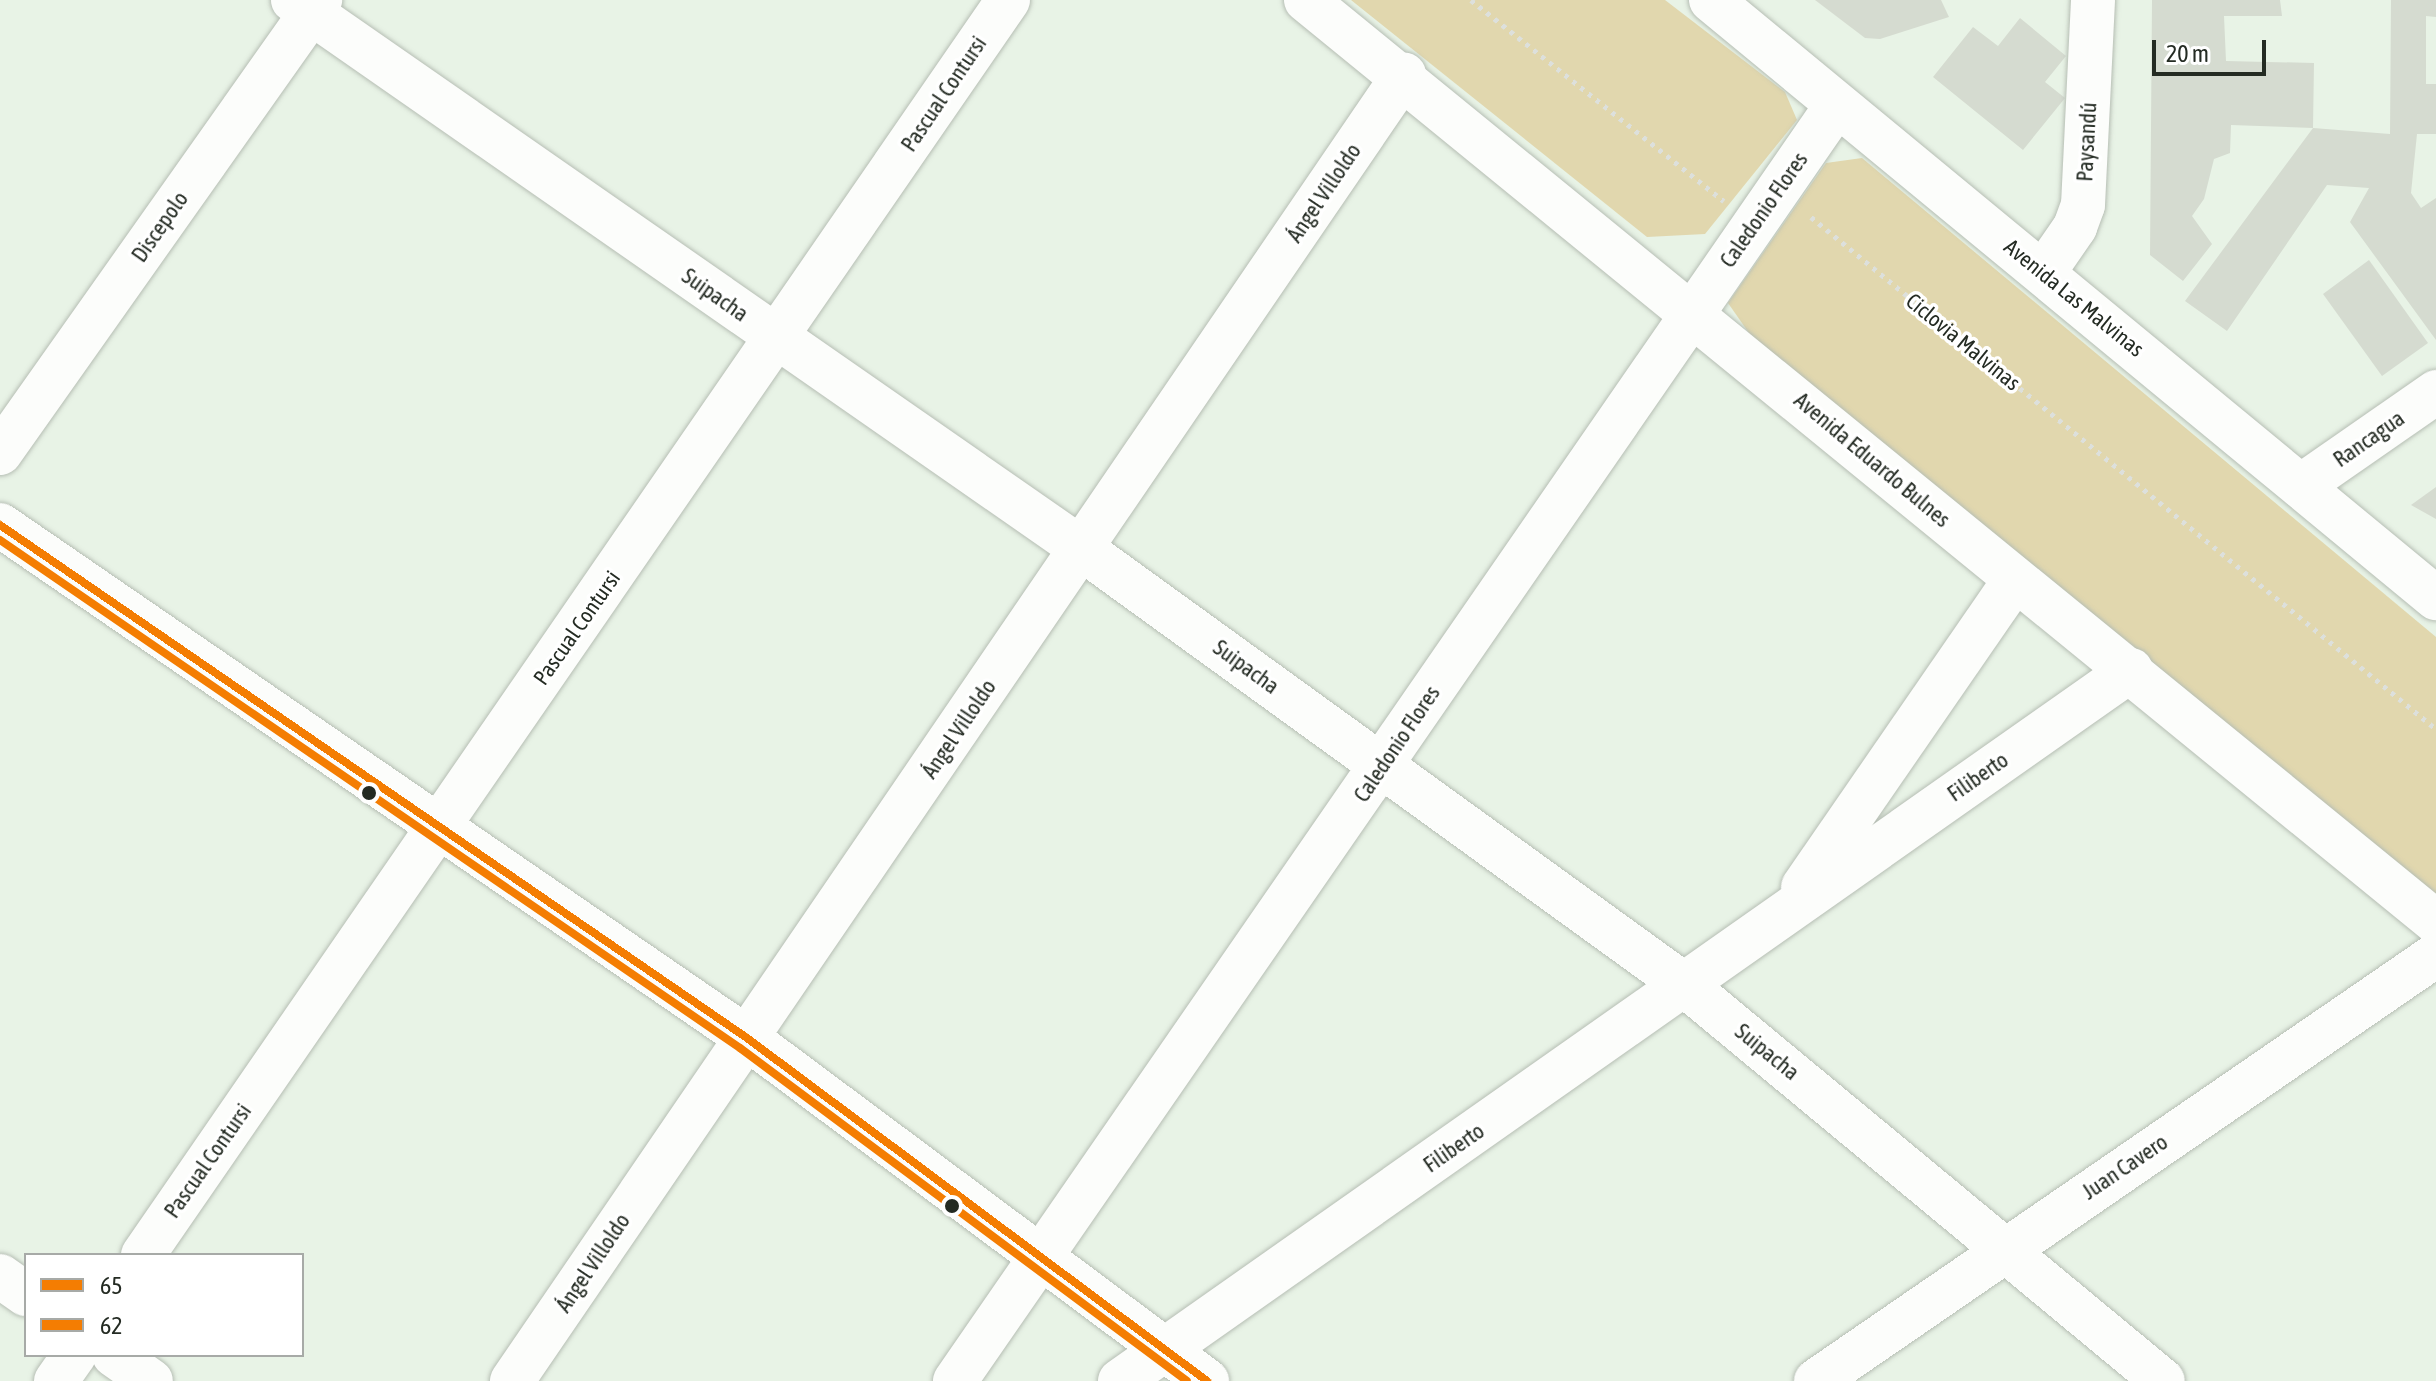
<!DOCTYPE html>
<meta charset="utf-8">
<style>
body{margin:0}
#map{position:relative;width:2436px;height:1381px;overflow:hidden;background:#e8f3e6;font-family:"Asap Condensed",sans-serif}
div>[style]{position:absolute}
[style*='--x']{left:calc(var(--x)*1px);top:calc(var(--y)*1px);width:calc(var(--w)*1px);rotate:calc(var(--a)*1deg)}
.green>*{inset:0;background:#e1d7ae}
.building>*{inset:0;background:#d5dbd0}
.path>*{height:5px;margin-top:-2.5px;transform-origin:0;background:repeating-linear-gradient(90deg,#dde0dc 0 4px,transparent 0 10px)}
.roads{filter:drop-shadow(0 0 2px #b6beb4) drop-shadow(0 0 2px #b6beb4)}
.minor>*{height:44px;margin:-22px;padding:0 22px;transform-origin:22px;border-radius:22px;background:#fcfdfb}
.major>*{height:44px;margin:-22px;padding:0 22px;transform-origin:22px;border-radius:22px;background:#fcfdfb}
.bus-1>*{height:8px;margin:-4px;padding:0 4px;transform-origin:4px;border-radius:4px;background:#f47d02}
.bus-2>*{height:8px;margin:-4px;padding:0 4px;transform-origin:4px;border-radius:4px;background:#f47d02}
.dots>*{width:22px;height:22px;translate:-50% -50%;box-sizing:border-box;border:4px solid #fff;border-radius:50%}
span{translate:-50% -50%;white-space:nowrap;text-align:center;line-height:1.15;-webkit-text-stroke:7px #fff;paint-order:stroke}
.street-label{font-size:22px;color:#242b23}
.legend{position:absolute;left:24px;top:1253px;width:280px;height:104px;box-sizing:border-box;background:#fff;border:2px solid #a7aaa7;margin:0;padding:10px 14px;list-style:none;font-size:24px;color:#242b23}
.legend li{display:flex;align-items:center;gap:16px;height:40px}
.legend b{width:40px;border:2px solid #a7aaa7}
.scale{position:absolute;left:2152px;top:40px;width:114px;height:36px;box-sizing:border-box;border:4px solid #242b23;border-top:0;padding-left:10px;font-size:24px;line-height:28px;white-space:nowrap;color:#242b23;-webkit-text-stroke:6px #fff;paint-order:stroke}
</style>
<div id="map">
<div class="green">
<i style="clip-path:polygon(1351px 0,1665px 0,1785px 92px,1797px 120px,1705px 234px,1647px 237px)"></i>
<i style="clip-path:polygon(1862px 158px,2436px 637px,2436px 908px,1751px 336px,1728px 303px,1826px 163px)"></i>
</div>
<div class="building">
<i style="clip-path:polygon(1815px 0,1941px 0,1949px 17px,1880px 39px,1865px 38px)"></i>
<i style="clip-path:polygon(2152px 0,2280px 0,2282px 16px,2224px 16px,2226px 61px,2314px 63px,2313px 128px,2231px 125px,2230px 153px,2214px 159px,2204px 199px,2192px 216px,2212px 244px,2183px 281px,2150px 255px)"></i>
<i style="clip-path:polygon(2391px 0,2436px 0,2436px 17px,2426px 16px,2426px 84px,2436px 84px,2436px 134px,2417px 134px,2411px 193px,2421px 208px,2436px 198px,2436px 340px,2350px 222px,2369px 188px,2327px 185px,2227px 331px,2185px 301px,2313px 128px,2390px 134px)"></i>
<i style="clip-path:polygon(2020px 18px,2066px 56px,2045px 82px,2065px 98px,2023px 150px,1933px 77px,1973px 27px,1998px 46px)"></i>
<i style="clip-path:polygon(2369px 260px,2428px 343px,2382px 376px,2323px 294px)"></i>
<i style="clip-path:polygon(2436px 487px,2436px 519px,2411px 505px)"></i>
</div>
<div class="path">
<i style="--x:1471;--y:0;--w:323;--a:38.5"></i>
<i style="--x:1811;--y:217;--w:808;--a:39.32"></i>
</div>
<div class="roads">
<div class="minor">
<i style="--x:293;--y:0;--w:961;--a:34.83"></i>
<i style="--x:1082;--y:549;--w:746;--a:35.89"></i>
<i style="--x:1686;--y:986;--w:619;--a:39.63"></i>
<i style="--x:2044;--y:272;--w:55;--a:-55.4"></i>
<i style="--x:2075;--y:227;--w:23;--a:-70"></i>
<i style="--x:2083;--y:205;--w:205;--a:-87.2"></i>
<i style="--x:0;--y:453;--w:555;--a:-54.76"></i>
<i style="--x:2301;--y:486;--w:165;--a:-34.8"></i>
<i style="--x:0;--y:525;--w:906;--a:34.48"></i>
<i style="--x:747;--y:1038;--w:574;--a:36.71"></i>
<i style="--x:1803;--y:887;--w:373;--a:-55.4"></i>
<i style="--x:143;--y:1255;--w:1524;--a:-55.42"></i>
<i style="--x:0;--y:1276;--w:32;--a:35"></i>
<i style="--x:114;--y:1355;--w:45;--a:35.1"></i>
<i style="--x:56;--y:1381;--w:32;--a:-55"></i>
<i style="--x:512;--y:1381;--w:1582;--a:-55.67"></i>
<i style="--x:955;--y:1381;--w:1551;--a:-55.35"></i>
<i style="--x:1120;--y:1381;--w:1236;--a:-35.12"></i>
<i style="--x:1816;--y:1381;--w:752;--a:-34.49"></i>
</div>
<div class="major">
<i style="--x:1306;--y:0;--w:1458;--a:39.21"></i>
<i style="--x:1711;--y:0;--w:940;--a:39.52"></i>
</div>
</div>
<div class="bus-1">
<i style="--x:0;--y:525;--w:906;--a:34.48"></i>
<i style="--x:747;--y:1038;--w:574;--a:36.71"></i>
</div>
<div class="bus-2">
<i style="--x:0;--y:540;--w:898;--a:34.47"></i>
<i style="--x:740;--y:1048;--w:557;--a:36.68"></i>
</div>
<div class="dots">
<i style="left:369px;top:793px;background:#242b23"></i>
<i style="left:952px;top:1206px;background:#242b23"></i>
</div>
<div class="street-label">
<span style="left:944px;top:94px;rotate:-56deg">Pascual Contursi</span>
<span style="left:2087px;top:142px;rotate:-87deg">Paysandú</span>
<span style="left:1324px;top:193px;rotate:-56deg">Ángel Villoldo</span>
<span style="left:1764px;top:210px;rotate:-55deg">Caledonio Flores</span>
<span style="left:160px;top:227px;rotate:-55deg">Discepolo</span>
<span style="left:715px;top:295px;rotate:35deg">Suipacha</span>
<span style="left:2074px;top:298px;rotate:39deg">Avenida Las Malvinas</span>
<span style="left:1963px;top:342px;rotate:39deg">Ciclovia Malvinas</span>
<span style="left:2369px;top:439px;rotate:-35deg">Rancagua</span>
<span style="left:1872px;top:460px;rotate:40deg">Avenida Eduardo Bulnes</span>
<span style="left:577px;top:628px;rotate:-55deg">Pascual Contursi</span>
<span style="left:1246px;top:667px;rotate:36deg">Suipacha</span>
<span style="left:959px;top:729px;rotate:-56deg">Ángel Villoldo</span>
<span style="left:1397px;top:744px;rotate:-56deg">Caledonio Flores</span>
<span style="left:1978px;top:777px;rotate:-35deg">Filiberto</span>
<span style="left:1767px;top:1052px;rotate:39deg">Suipacha</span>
<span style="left:1454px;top:1148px;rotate:-35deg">Filiberto</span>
<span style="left:208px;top:1161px;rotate:-55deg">Pascual Contursi</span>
<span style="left:2125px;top:1167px;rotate:-34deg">Juan Cavero</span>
<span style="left:593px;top:1263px;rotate:-56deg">Ángel Villoldo</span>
</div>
<ul class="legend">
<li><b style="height:10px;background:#f47d02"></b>65</li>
<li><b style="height:10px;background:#f47d02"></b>62</li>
</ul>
<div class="scale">20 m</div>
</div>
